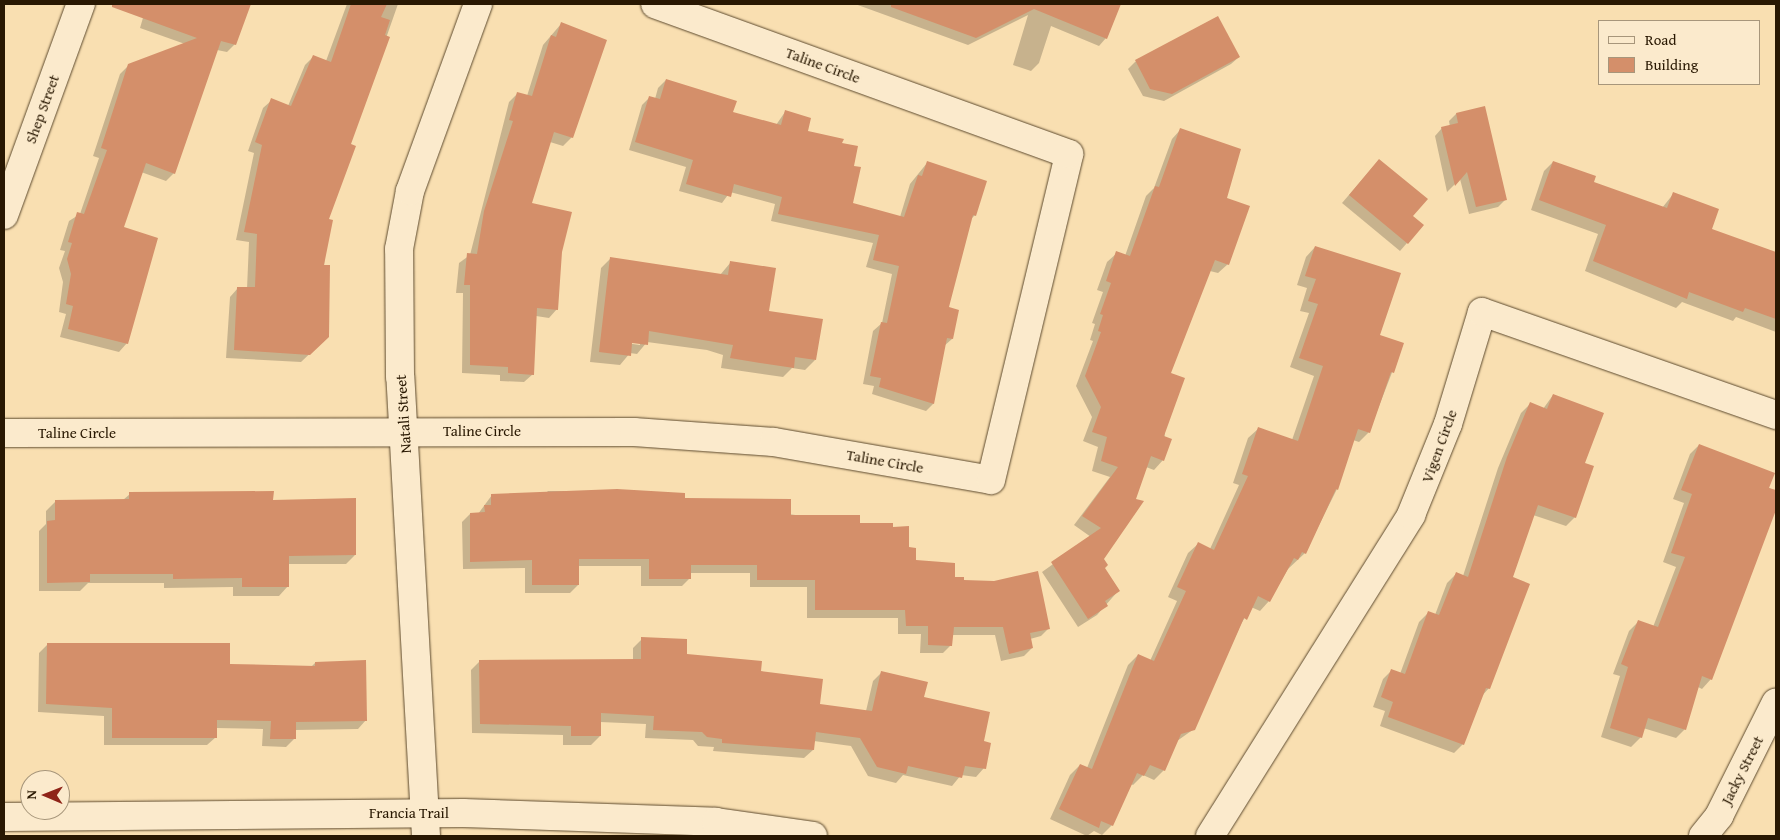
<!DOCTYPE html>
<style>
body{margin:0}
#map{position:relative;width:1780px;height:840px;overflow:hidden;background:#f9dfb1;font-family:"Gentium Book Plus",serif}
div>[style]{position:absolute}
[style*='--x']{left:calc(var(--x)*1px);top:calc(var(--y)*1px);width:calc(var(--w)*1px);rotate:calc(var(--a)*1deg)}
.shadow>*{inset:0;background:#0003}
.building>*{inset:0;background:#d48f6a}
.roads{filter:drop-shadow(0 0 1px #5d4a2e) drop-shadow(0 0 1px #5d4a2e)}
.minor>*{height:28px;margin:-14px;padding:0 14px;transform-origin:14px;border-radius:14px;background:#fbeacc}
span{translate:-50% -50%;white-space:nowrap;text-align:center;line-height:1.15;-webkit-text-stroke:4px #fbeacc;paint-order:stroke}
.street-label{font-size:15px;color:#291802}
.frame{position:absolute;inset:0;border:5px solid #291802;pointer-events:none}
.legend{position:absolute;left:1598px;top:20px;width:162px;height:65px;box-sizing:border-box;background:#fbeacc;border:1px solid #a7967b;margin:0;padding:6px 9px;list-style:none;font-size:15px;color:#291802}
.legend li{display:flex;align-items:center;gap:10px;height:25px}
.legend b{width:25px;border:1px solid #a7967b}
.north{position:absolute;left:20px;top:770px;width:50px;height:50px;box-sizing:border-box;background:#fbeacc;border:1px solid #a7967b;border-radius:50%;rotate:271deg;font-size:14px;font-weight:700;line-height:20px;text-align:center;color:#291802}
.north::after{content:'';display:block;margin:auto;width:18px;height:22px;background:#8f2418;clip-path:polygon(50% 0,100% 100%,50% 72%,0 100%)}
</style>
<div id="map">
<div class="shadow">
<i style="clip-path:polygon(147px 4px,249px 4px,235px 44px,227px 52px,217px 50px,174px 173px,166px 181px,141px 172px,122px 228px,127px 343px,119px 352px,60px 337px,66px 314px,59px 312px,63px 282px,59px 268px,65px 251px,60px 250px,69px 221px,80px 214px,99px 158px,93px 156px,120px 74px,129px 65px,185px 44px,140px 28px)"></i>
<i style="clip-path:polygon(347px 4px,398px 4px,349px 144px,327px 220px,319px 345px,301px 362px,226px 358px,230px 297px,238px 288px,247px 289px,249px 242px,236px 240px,254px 153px,248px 151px,263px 108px,272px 100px,288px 106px,305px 65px,313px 57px,326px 61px)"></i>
<i style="clip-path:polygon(855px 4px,1120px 4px,1106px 38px,1099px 46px,1051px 26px,1039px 63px,1031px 71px,1013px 65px,1028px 15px,968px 45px)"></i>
<i style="clip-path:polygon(1217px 17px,1239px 57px,1231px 64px,1164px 101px,1143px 96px,1128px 69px,1135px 62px)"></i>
<i style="clip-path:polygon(561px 24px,572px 137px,563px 146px,550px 142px,530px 204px,561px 252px,557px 309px,549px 318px,536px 316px,533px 374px,524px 382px,500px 381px,500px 375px,462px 373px,463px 293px,456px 293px,459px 263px,470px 255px,509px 102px,518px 93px,527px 96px,543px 45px)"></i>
<i style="clip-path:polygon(666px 80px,732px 113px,776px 125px,785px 112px,806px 132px,841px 144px,853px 167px,852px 204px,900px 217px,910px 184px,927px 163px,975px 215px,970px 220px,947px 308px,952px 339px,944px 346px,933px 404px,926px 411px,872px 394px,874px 386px,863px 384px,873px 331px,882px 323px,892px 274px,866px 267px,873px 243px,771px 221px,775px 204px,730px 192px,722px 203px,679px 191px,686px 167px,629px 150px,642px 105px,650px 97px,655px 99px,658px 88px)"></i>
<i style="clip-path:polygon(1484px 108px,1505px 200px,1498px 207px,1469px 214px,1460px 179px,1447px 192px,1435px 136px,1442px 128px,1450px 127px,1449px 121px,1456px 114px)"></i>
<i style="clip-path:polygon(1181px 129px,1225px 198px,1228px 264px,1218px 273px,1210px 271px,1169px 374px,1163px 460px,1154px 470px,1146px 467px,1103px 559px,1104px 568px,1119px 590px,1097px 615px,1078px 627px,1042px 572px,1091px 537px,1074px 525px,1110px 477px,1092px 471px,1098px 447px,1083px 441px,1092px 417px,1076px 386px,1093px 341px,1090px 340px,1095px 324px,1092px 323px,1103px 292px,1097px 290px,1107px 262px,1117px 253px,1125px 256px,1146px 196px,1154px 188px,1172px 139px)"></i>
<i style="clip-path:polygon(1379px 160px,1412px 216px,1407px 243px,1400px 251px,1342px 203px)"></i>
<i style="clip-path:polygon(1553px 162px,1592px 183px,1662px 208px,1674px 193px,1710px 229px,1776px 263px,1776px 332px,1736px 317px,1733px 321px,1682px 302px,1676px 308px,1585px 271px,1598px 234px,1531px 210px,1544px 171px)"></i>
<i style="clip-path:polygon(1315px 247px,1379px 336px,1403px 344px,1369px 432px,1359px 442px,1353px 440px,1337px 489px,1305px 553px,1288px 569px,1269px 601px,1260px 611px,1251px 607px,1241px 624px,1194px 729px,1177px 741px,1164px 770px,1154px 780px,1143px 775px,1133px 785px,1131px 784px,1112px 825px,1102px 835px,1094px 831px,1087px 836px,1050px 819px,1070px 775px,1080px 765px,1087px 768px,1128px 665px,1138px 655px,1150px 661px,1177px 601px,1168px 597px,1188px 553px,1198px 544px,1210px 549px,1239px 485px,1233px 483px,1248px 438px,1258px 429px,1292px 440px,1314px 376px,1290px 367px,1309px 313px,1300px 311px,1307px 288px,1297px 285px,1306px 257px)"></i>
<i style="clip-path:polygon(evenodd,611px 258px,720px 275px,731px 262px,768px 312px,815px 360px,805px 370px,792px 368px,783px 377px,721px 368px,723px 355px,707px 350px,647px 342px,637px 354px,630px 353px,620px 365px,590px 362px,601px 268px,611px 258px,626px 341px,640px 343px,640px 345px,626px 343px,626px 341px)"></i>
<i style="clip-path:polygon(1553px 395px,1583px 464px,1575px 517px,1566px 526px,1533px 515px,1512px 578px,1489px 688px,1481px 697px,1463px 744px,1454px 753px,1380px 726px,1385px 711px,1373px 707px,1383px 679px,1392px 670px,1400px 674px,1419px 622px,1428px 613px,1435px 615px,1447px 583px,1456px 574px,1463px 576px,1498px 468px,1521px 413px,1530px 404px,1543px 409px)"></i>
<i style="clip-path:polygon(1699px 445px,1776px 492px,1776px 507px,1711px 679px,1702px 689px,1698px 687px,1685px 729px,1676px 738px,1643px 728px,1641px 737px,1631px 747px,1601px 737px,1620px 676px,1613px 674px,1629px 631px,1638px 622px,1653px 627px,1676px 567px,1663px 562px,1684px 503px,1673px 499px,1690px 454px)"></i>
<i style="clip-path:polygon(548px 491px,617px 491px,892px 528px,915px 562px,963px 582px,1049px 628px,1041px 636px,1030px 639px,1032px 648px,1024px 656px,1001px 661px,995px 635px,952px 635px,951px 645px,943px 653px,920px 653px,921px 634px,898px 634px,898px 618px,807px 618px,807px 587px,750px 587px,750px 573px,690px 573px,690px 578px,682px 586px,641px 586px,641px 566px,578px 566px,578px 585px,570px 593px,525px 593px,525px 568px,463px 569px,462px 522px,470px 514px,478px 514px,492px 495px,545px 494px)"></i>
<i style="clip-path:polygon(130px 494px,272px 502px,355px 555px,346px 564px,288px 564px,288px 586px,279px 596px,233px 596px,233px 587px,164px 588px,164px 583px,88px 583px,80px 591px,39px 591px,39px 531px,46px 524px,46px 511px,55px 502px,123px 500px)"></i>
<i style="clip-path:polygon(642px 639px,686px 655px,760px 672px,819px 705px,866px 711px,873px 681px,882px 672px,983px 742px,984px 768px,976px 777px,961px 775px,952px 786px,903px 775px,896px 783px,868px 776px,851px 746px,814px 741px,813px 750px,804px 758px,713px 751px,714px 747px,698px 746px,693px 740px,645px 738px,646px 724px,600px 722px,600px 736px,591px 745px,563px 745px,563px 735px,472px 733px,471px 670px,479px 662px,633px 660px,633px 648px)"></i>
<i style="clip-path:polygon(48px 644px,229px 665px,311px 667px,315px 663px,366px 720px,358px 729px,295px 730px,295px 738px,286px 747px,262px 746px,263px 729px,216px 728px,216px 737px,207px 745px,104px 745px,104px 716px,38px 712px,39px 653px)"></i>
</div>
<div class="building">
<i style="clip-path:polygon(112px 4px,251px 4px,236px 45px,221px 41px,175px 174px,146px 163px,124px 227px,158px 238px,128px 344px,68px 329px,73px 306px,66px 304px,71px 274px,67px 259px,72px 243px,68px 242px,77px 212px,84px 214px,107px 150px,101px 148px,128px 64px,197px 38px,112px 7px)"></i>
<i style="clip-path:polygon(351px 4px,387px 4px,381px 17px,390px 20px,385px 35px,390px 37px,351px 144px,356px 146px,329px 219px,333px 220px,324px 265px,330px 265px,329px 337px,310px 355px,234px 350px,237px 287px,255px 287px,257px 234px,244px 232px,262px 145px,255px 142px,271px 98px,291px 106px,313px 55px,331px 62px)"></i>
<i style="clip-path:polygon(891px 4px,1121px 4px,1107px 39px,1034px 9px,976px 38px,891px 7px)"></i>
<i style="clip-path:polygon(1218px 16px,1240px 57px,1172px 94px,1150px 89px,1135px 60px)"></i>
<i style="clip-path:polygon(561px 22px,607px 40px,573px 138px,554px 132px,532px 203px,572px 212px,562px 252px,558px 310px,537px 308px,534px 375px,508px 373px,508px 367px,470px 365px,470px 285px,464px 285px,467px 253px,477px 254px,484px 211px,513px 121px,509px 120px,517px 92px,532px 96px,551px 35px,556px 37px)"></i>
<i style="clip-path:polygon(666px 79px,737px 101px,733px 112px,781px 125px,785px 110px,811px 118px,808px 131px,844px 139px,842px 143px,858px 146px,854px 166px,861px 167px,853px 203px,904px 217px,918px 175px,922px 176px,927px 161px,987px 181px,976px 216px,973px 215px,949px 307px,959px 310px,953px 339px,947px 338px,934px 404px,879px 387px,881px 378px,870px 376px,881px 322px,887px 323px,899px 266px,873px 260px,879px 235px,778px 214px,782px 197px,734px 184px,731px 197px,686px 184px,693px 160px,635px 142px,649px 96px,660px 99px)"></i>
<i style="clip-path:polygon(1485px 106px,1507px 200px,1476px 207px,1467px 172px,1455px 186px,1441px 127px,1458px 123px,1456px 113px)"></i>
<i style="clip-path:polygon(1180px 128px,1241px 149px,1227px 198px,1250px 206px,1229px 265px,1215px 260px,1171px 373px,1185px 378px,1164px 436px,1172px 439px,1164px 461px,1151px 456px,1136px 499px,1144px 501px,1104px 559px,1108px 565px,1105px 568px,1120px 591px,1105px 601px,1108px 606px,1088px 619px,1051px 562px,1101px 528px,1082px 516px,1118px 467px,1101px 461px,1107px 437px,1092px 432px,1101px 407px,1085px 376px,1101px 332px,1098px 331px,1103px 315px,1100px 314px,1111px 283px,1106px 281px,1116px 251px,1130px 256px,1155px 186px,1159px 187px)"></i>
<i style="clip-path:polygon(1379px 159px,1428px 199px,1413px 216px,1424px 225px,1408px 244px,1349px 195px)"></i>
<i style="clip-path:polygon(1553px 161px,1596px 176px,1594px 182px,1667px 208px,1673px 192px,1719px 209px,1712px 229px,1776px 252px,1776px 319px,1745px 308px,1743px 312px,1689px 292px,1687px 299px,1593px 261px,1606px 225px,1539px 200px)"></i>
<i style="clip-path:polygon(1315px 246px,1401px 273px,1380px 335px,1404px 343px,1394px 373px,1391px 372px,1370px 433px,1358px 429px,1338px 490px,1336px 489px,1306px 554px,1302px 552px,1298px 560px,1294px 558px,1270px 602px,1258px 596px,1247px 620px,1244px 618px,1195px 730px,1181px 734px,1165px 771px,1150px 765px,1144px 776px,1137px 773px,1113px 826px,1101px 821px,1099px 828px,1059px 809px,1080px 764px,1092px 769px,1138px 654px,1154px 661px,1186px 591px,1177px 587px,1198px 542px,1214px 550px,1248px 476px,1242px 474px,1258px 427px,1298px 441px,1323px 366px,1299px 358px,1318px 304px,1308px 301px,1316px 279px,1305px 276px)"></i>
<i style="clip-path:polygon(610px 257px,728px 275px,730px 261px,776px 268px,769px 311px,823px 319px,816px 360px,795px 357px,794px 368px,760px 363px,730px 358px,733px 345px,649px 331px,648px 345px,632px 343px,631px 356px,599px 352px)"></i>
<i style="clip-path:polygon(1553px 394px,1604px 413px,1585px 463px,1594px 466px,1576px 518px,1538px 505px,1513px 577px,1530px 584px,1490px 689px,1486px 688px,1464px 745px,1388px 717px,1393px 702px,1381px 697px,1391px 669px,1405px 674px,1428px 611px,1439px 615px,1456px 572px,1468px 577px,1507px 457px,1530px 402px,1547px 409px)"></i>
<i style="clip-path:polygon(1699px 444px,1775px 473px,1769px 488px,1776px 490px,1776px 510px,1712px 680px,1702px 676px,1686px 730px,1648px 718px,1642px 738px,1610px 728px,1628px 667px,1621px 664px,1638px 620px,1658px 627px,1685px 557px,1671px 553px,1692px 494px,1681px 490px)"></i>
<i style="clip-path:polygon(617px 489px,685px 493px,685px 498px,791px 499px,791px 515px,860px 515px,860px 523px,893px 523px,893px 527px,909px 526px,909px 547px,916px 548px,916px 560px,955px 563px,955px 577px,964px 577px,964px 580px,994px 581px,1038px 571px,1050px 629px,1030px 633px,1033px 648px,1009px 654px,1003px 627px,954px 627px,952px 646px,928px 645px,928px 626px,906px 626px,905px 610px,815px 610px,815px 580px,757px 580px,757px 565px,691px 565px,691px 579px,649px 579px,649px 559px,579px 559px,579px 585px,532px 585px,532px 560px,470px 562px,470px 513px,485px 512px,484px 505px,491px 505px,491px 494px)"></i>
<i style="clip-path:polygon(274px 491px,273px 500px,356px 498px,356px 555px,289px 556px,289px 587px,242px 587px,242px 578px,173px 579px,173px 574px,90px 574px,90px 582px,47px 583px,47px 521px,55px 520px,55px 500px,129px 499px,129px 492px)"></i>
<i style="clip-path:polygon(641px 637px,687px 639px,687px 654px,762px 661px,761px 671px,823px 679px,820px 704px,872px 711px,881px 671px,928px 682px,924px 697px,990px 712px,984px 741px,991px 743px,986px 769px,965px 766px,962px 778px,908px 766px,906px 774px,877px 767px,860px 738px,816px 732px,814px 750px,722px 743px,722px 739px,707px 737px,702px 732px,653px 730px,654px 716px,601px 713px,601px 736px,571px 736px,571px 726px,480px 724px,479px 660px,641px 659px)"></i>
<i style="clip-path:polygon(47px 643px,230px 643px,230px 664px,315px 666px,315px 662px,366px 660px,367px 721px,296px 722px,296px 739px,270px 739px,271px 721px,217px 720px,217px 738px,112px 738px,112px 708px,46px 704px)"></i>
</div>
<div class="roads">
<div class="minor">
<i style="--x:4;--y:215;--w:225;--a:-70"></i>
<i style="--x:4;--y:433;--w:630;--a:-0.09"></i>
<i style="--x:634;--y:432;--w:140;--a:4.1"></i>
<i style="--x:774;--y:442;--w:220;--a:9.9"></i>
<i style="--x:991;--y:480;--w:335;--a:-76.5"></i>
<i style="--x:1069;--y:154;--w:440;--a:-160.1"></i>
<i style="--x:4;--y:817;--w:459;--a:-0.5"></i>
<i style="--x:463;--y:813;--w:253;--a:2"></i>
<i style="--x:716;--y:822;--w:98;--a:8.2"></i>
<i style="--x:426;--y:836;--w:460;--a:-93.2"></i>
<i style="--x:400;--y:377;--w:128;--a:-90.4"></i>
<i style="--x:399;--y:249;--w:59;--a:-79.3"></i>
<i style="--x:410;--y:191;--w:199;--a:-70"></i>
<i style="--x:1210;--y:836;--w:379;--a:-57.9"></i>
<i style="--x:1411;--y:515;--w:98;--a:-67.9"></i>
<i style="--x:1448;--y:424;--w:117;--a:-73.1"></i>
<i style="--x:1482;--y:312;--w:312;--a:19.3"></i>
<i style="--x:1703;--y:836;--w:26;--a:-51"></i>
<i style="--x:1719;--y:816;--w:127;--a:-63.4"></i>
</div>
</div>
<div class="street-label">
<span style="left:823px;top:65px;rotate:20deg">Taline Circle</span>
<span style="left:42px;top:109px;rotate:-70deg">Shep Street</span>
<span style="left:403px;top:414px;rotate:-94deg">Natali Street</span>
<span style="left:482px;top:431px">Taline Circle</span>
<span style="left:77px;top:433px">Taline Circle</span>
<span style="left:1439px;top:446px;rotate:-70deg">Vigen Circle</span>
<span style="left:885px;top:461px;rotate:10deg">Taline Circle</span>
<span style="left:1742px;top:770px;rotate:-63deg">Jacky Street</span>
<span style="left:409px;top:813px">Francia Trail</span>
</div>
<div class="frame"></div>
<ul class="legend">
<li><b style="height:6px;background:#fbeacc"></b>Road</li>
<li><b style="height:14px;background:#d48f6a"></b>Building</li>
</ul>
<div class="north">N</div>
</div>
